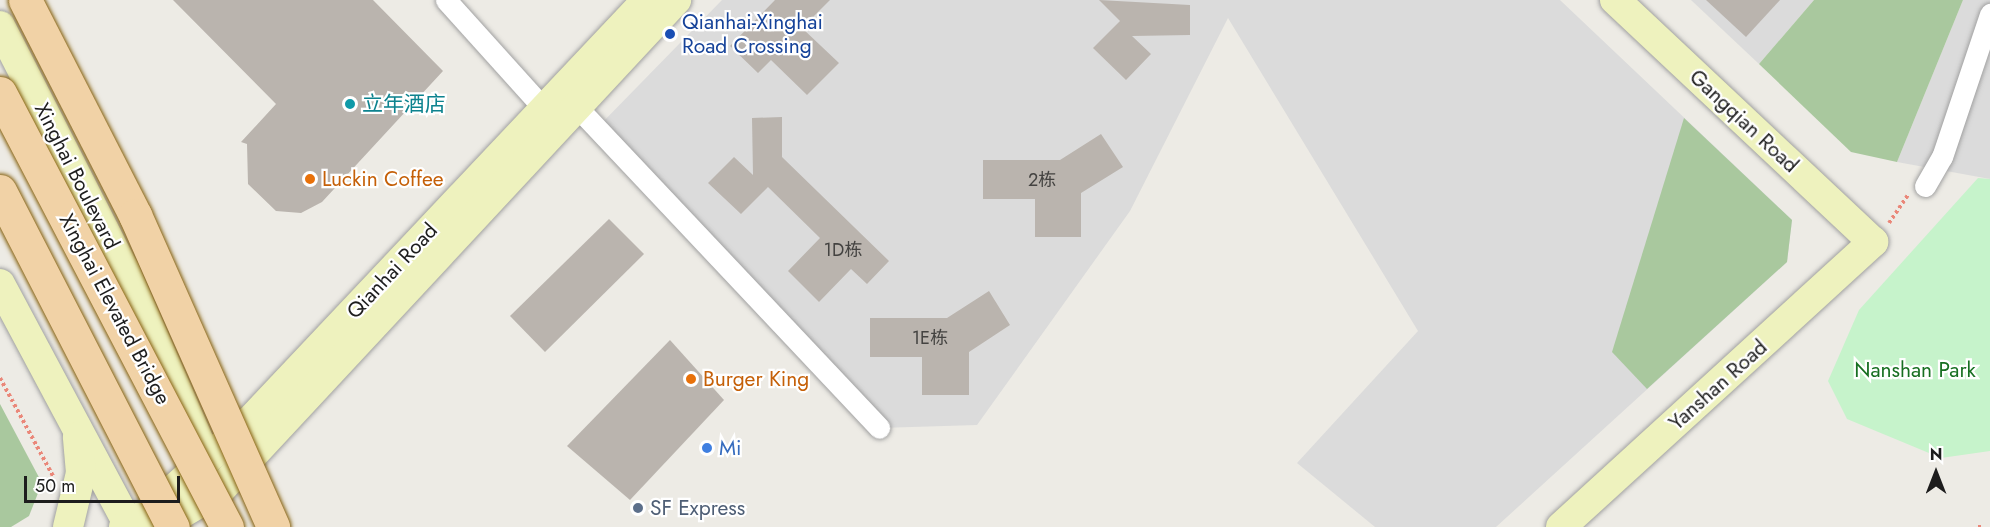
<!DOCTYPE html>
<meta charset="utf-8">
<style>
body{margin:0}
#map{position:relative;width:1990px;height:527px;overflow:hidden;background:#edebe5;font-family:Jost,"Noto Sans SC",sans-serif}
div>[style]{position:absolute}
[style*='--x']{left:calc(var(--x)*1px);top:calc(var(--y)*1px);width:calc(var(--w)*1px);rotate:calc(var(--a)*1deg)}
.residential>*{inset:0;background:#dbdbdb}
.forest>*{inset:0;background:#a9c89e}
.park>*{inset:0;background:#c6f3cb}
.building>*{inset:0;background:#bab4ae}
.path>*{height:4px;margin-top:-2px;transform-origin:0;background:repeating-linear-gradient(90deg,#ea8779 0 3px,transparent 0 6px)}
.roads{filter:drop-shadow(0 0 2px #a1a1a1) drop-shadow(0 0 2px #a1a1a1)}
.street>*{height:21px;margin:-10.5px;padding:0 10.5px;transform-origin:10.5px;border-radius:10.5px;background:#fff}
.secondary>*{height:30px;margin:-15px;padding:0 15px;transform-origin:15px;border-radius:15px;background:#eef2be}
.bridges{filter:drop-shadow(0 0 2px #876210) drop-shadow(0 0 2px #876210)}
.primary-bridge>*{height:33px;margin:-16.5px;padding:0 16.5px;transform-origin:16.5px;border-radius:16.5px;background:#f1d2a6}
.dots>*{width:16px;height:16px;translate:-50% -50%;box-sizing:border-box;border:3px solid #fff;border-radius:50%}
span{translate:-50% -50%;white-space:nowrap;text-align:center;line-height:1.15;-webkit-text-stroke:4.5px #fff;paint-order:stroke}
.number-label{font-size:18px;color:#444341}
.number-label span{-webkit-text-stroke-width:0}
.transit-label{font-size:21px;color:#164399}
.left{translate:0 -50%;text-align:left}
.culture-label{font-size:21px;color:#0d838f}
.street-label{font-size:21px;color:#1d1d1d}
.food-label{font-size:21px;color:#c56008}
.park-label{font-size:21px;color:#176f21}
.shop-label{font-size:21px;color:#366cbe}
.service-label{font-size:21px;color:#4e5e75}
.north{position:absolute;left:1906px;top:443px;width:60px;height:60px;-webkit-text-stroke:4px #fff;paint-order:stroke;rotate:0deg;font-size:16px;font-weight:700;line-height:24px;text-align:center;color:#1d1d1d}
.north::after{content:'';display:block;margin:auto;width:21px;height:27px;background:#1d1d1d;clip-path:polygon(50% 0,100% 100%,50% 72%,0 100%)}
.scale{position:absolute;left:24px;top:476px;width:156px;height:27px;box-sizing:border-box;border:3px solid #1d1d1d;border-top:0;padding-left:8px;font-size:18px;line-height:21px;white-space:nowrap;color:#1d1d1d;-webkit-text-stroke:4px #fff;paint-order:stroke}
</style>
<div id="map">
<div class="residential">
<i style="clip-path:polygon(722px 0,1560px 0,1792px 220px,1787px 262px,1496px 527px,1375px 527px,1297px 463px,1418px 331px,1228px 18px,1130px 211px,977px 425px,879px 428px,597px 128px)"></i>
<i style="clip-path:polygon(1691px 0,1814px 0,1759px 64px)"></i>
<i style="clip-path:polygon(1963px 0,1990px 0,1990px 179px,1897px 162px)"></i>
</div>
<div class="forest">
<i style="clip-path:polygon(1814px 0,1963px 0,1897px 162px,1851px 152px,1759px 64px)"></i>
<i style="clip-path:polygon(1684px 118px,1792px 220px,1787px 262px,1647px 389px,1612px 352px)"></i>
<i style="clip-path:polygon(0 404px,42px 483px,29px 516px,11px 527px,0 527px)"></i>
</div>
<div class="park">
<i style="clip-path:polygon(1978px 178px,1990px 179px,1990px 451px,1941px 458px,1847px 419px,1828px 381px,1859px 310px)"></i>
</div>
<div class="building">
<i style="clip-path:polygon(173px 0,373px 0,443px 71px,322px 202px,301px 213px,276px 211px,248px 184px,247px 144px,241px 142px,276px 104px)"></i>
<i style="clip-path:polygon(775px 0,830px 0,802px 28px,839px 63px,807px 95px,771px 60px,758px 73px,730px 46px)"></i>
<i style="clip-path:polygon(1099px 0,1190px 5px,1190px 35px,1132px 36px,1151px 54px,1126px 80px,1093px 48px,1120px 21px)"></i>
<i style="clip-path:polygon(1706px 0,1780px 0,1746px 37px)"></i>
<i style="clip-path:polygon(782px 117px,782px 157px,889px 261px,867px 284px,851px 269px,819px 302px,788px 271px,820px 238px,768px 187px,741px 214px,708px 183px,734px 157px,753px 175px,752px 118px)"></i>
<i style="clip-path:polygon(1101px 134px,1123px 167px,1081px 193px,1081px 237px,1035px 237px,1035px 199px,983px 199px,983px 160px,1060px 160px)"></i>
<i style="clip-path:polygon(609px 219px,644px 254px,545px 352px,510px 316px)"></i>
<i style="clip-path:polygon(989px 291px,1010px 325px,969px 352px,969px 395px,922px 395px,922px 357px,870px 357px,870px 318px,947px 318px)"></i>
<i style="clip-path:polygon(670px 340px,724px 400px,630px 500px,567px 446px)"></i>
</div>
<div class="path">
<i style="--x:1889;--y:223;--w:34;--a:-56"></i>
<i style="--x:0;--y:378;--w:114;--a:61.6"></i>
<i style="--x:1978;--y:527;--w:3;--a:0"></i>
</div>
<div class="roads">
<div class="street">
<i style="--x:446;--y:0;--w:147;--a:48"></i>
<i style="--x:576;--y:106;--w:442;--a:46.7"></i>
<i style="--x:1925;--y:186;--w:34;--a:-60"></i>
<i style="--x:1942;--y:157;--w:151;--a:-71.4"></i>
</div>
<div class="secondary">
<i style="--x:0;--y:26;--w:273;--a:63"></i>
<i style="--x:124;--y:269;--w:208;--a:66.5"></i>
<i style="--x:0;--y:284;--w:276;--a:61.9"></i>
<i style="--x:68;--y:527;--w:56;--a:-76.5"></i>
<i style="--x:81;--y:473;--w:36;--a:-95"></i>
<i style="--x:124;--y:527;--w:26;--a:-31"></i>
<i style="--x:146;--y:514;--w:140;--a:-41.8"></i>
<i style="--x:250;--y:421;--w:579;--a:-46.68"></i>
<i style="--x:158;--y:527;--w:71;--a:-30.5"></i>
<i style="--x:219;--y:491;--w:671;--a:-47.05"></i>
<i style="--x:1561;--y:527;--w:423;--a:-42.4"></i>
<i style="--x:1873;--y:242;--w:354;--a:-136.8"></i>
</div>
</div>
<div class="bridges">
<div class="primary-bridge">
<i style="--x:25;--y:0;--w:242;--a:62.9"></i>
<i style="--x:135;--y:215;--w:341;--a:66.1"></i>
<i style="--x:0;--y:93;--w:490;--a:62.4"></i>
<i style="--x:0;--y:191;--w:378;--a:62.8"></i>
</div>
</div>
<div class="dots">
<i style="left:670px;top:34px;background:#1a4fb4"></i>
<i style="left:350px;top:104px;background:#0f9aa8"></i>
<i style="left:310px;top:179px;background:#e8710a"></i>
<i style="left:691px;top:379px;background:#e8710a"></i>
<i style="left:707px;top:448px;background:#3f7fe0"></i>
<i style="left:638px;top:508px;background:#5c6f8a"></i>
</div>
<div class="number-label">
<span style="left:1042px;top:180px">2栋</span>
<span style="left:843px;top:250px">1D栋</span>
<span style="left:930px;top:338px">1E栋</span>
</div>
<div class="transit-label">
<span class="left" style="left:682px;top:34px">Qianhai-Xinghai<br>Road Crossing</span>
</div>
<div class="culture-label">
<span class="left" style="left:362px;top:104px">立年酒店</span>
</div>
<div class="street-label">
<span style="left:1744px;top:121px;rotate:43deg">Gangqian Road</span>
<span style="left:77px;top:176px;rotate:63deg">Xinghai Boulevard</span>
<span style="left:392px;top:271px;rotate:-47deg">Qianhai Road</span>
<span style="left:115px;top:309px;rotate:62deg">Xinghai Elevated Bridge</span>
<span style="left:1718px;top:385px;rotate:-42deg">Yanshan Road</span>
</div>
<div class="food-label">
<span class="left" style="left:322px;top:179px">Luckin Coffee</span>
<span class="left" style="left:703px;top:379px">Burger King</span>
</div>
<div class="park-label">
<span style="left:1915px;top:370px">Nanshan Park</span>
</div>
<div class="shop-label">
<span class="left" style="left:719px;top:448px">Mi</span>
</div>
<div class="service-label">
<span class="left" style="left:650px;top:508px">SF Express</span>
</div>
<div class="north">N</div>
<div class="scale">50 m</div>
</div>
